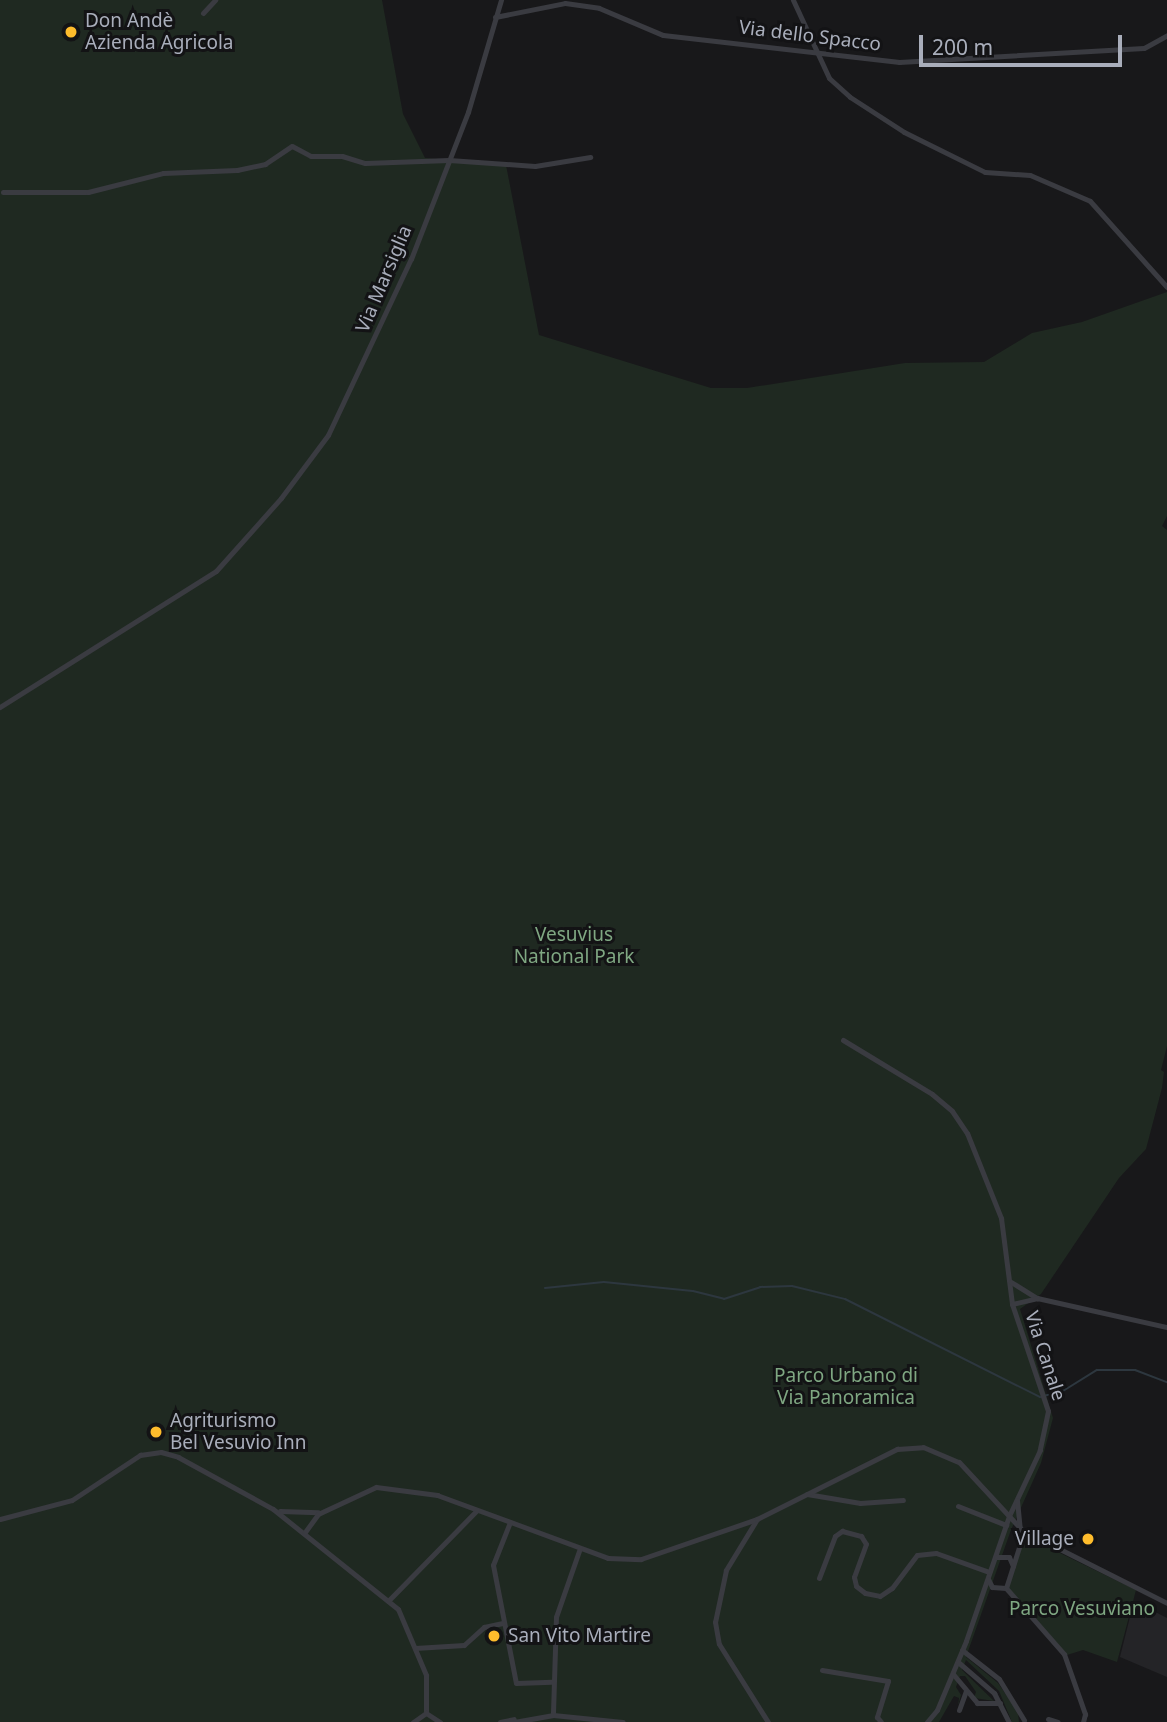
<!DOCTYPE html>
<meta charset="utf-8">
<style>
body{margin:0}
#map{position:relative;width:1167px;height:1722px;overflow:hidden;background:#18181a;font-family:"Noto Sans",sans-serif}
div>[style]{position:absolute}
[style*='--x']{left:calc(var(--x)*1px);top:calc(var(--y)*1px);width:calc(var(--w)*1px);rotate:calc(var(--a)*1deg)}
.built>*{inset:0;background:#242427}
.green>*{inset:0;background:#1f2921}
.stream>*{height:2px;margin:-1px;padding:0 1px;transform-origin:1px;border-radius:1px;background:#2d373f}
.minor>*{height:5px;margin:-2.5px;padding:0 2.5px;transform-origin:2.5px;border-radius:2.5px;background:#3a3b41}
.dots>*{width:19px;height:19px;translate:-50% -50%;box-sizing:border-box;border:4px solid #131315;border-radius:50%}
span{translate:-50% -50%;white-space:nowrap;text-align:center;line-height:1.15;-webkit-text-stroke:6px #131315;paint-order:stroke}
.poi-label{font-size:19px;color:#a9aebb}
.left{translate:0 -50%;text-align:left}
.right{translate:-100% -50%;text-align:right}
.street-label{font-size:19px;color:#a9aebb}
.park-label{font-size:19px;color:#7fa782}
.scale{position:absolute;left:919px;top:35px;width:203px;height:32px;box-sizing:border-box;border:4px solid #a9aebb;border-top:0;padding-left:9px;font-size:21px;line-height:24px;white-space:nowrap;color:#a9aebb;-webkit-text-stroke:5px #131315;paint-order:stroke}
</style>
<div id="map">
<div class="built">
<i style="clip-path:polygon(1134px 1601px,1167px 1618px,1167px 1677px,1120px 1657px)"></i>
</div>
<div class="green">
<i style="clip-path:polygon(0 0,382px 0,403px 114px,425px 158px,506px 165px,539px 335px,711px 388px,747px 388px,905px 363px,984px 362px,1032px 333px,1082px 322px,1167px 292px,1167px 516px,1162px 526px,1167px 530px,1167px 1046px,1161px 1070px,1164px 1072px,1162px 1088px,1146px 1149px,1119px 1178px,1041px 1294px,1020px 1309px,1053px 1418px,1041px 1463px,1011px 1530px,966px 1657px,998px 1683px,1018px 1712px,1019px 1722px,1012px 1722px,999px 1691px,966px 1660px,962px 1670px,994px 1701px,974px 1698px,976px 1692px,965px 1676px,960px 1676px,956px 1687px,961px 1695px,958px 1706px,959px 1698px,954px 1696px,939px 1722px,0 1722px)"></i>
<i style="clip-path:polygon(1025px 1536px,1136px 1590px,1117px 1662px,1083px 1650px,1067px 1655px,1008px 1588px)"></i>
</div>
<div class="stream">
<i style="--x:545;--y:1288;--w:59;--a:-5.8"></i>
<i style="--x:604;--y:1282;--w:89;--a:5.8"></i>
<i style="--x:693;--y:1291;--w:32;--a:14"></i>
<i style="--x:724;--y:1299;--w:38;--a:-18"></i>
<i style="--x:760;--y:1287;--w:32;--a:-2"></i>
<i style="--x:792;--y:1286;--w:55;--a:13.8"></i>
<i style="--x:845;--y:1299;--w:218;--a:26.7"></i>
<i style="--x:1040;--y:1397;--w:24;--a:-15"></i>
<i style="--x:1063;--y:1391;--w:40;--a:-32"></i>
<i style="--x:1097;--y:1370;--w:38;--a:0"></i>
<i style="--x:1135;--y:1370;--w:34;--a:21"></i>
</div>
<div class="minor">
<i style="--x:793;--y:0;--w:86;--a:65.2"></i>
<i style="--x:829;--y:78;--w:28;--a:42"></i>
<i style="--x:850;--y:97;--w:64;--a:32.9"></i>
<i style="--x:904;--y:132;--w:90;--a:26.3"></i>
<i style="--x:985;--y:172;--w:45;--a:3.8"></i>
<i style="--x:1030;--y:175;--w:65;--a:23.4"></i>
<i style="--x:1090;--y:201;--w:115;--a:48.2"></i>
<i style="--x:203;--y:13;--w:18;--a:-47"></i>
<i style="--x:495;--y:17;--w:71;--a:-11.3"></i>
<i style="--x:565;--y:3;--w:34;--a:8"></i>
<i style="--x:599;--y:8;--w:69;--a:22.9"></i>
<i style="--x:663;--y:35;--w:238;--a:6.5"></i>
<i style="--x:899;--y:62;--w:245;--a:-3.3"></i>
<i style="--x:1144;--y:48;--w:26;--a:-29"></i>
<i style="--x:3;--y:192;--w:85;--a:0"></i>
<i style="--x:88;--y:192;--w:77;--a:-14.2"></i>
<i style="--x:163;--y:173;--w:74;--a:-2.3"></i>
<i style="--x:237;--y:170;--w:29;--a:-12"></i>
<i style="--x:265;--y:164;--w:32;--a:-34"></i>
<i style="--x:292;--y:146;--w:21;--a:28"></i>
<i style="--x:311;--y:156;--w:31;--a:0"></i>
<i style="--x:342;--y:156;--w:24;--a:17"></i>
<i style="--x:365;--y:163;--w:84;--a:-2"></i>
<i style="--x:449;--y:160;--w:86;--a:4"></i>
<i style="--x:535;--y:166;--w:56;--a:-9.3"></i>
<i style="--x:0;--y:707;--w:255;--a:-32.2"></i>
<i style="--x:216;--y:571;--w:98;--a:-48.3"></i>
<i style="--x:281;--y:498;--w:79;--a:-53.3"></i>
<i style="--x:328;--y:435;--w:195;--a:-64.8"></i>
<i style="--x:411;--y:259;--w:158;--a:-68.8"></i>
<i style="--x:468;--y:112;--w:117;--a:-73.6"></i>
<i style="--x:843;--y:1040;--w:104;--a:31.2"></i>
<i style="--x:932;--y:1094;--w:26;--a:40"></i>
<i style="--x:952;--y:1111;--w:27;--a:56"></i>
<i style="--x:967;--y:1133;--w:92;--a:68.2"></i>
<i style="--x:1001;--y:1218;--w:87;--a:82.7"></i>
<i style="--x:1012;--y:1304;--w:113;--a:71.4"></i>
<i style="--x:1048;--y:1411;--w:40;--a:102"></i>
<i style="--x:1040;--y:1450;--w:73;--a:115.2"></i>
<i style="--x:1009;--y:1516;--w:132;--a:109"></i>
<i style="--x:966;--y:1641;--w:75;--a:112.8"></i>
<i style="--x:937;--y:1710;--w:16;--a:130"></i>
<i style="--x:1011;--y:1282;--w:31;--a:32"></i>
<i style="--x:1037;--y:1298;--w:133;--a:12.6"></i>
<i style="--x:1012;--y:1304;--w:26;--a:-13"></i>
<i style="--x:807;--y:1494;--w:54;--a:9.6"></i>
<i style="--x:860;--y:1503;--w:43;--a:-4"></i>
<i style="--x:958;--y:1506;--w:52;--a:21.6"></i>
<i style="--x:280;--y:1511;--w:38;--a:2"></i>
<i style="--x:0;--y:1519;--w:74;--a:-14.8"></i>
<i style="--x:72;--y:1500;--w:82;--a:-33.5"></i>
<i style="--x:140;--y:1455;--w:21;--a:-8"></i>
<i style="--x:161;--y:1452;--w:18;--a:16"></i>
<i style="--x:178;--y:1457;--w:108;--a:28.7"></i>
<i style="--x:273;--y:1509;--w:160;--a:38.7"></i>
<i style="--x:398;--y:1609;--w:72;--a:67"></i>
<i style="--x:426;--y:1675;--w:38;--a:90"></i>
<i style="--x:426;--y:1713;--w:16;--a:145"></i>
<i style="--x:757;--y:1519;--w:60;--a:121.3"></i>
<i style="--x:726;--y:1570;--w:53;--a:101.9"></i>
<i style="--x:715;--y:1622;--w:22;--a:80"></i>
<i style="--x:719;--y:1644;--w:92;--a:57.9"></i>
<i style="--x:510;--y:1522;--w:46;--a:111.6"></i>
<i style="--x:493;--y:1565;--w:120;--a:79"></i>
<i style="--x:516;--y:1683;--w:36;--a:-2"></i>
<i style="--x:305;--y:1532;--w:22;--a:-54"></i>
<i style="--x:318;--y:1514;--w:64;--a:-25"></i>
<i style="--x:376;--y:1487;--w:62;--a:7.5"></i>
<i style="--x:437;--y:1495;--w:182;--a:20.2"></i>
<i style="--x:608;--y:1558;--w:33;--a:2"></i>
<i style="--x:641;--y:1559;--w:123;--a:-19"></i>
<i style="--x:757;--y:1519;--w:157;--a:-26.6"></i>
<i style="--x:897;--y:1449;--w:26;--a:-4"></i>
<i style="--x:923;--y:1447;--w:39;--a:23"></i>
<i style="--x:959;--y:1462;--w:93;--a:47.2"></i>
<i style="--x:1022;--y:1530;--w:162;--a:26.7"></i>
<i style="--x:580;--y:1548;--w:73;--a:109.2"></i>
<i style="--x:556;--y:1617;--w:98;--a:91.8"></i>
<i style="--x:553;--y:1715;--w:70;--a:5.7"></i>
<i style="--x:996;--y:1557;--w:13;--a:0"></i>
<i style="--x:1009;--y:1557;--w:10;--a:66"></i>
<i style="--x:819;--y:1578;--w:45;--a:-69.1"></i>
<i style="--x:835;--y:1536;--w:9;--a:-36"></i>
<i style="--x:842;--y:1531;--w:20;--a:15"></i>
<i style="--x:861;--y:1536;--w:9;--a:58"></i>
<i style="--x:866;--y:1544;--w:35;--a:110"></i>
<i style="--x:854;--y:1577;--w:9;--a:77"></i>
<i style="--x:856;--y:1586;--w:11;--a:38"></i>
<i style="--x:865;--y:1593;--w:15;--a:11"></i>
<i style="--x:880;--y:1596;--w:14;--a:-34"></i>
<i style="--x:892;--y:1588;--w:41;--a:-52.9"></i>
<i style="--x:917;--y:1555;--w:19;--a:-6"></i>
<i style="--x:936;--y:1553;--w:56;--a:19.7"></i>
<i style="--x:988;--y:1579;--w:9;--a:63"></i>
<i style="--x:992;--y:1587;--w:14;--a:4"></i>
<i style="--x:1006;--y:1588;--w:88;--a:48.7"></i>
<i style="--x:1064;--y:1654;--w:64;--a:70.7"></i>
<i style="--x:1085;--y:1714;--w:8;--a:104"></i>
<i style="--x:1006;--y:1588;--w:49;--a:-72.3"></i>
<i style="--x:1021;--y:1541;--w:41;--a:-95.6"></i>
<i style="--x:388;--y:1601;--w:127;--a:-45.6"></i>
<i style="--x:415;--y:1648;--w:49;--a:-3.5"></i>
<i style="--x:464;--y:1645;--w:27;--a:-42"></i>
<i style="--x:484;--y:1627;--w:19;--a:-12"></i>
<i style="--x:962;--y:1650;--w:47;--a:38.1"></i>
<i style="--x:999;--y:1679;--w:48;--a:58.6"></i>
<i style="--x:958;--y:1662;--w:48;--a:40.7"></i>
<i style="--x:994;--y:1693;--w:33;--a:63"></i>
<i style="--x:822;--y:1670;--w:67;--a:9.5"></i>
<i style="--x:888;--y:1681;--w:38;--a:107"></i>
<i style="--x:877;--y:1717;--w:6;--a:51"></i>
<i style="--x:953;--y:1674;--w:38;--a:50"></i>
<i style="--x:977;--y:1703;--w:23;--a:0"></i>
<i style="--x:959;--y:1710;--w:20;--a:-70"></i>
<i style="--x:426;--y:1713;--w:17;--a:33"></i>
<i style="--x:1048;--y:1719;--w:10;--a:17"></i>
<i style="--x:500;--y:1722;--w:14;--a:-12"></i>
<i style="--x:514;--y:1722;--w:40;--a:-10"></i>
</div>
<div class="dots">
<i style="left:71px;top:32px;background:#febc2c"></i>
<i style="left:156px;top:1432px;background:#febc2c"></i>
<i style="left:1088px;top:1539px;background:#febc2c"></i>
<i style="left:494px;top:1636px;background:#febc2c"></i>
</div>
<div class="poi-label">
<span class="left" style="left:85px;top:32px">Don Andè<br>Azienda Agricola</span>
<span class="left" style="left:170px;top:1432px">Agriturismo<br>Bel Vesuvio Inn</span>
<span class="right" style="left:1074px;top:1539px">Village</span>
<span class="left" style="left:508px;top:1636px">San Vito Martire</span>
</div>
<div class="street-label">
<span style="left:810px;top:36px;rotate:7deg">Via dello Spacco</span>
<span style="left:384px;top:279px;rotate:-67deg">Via Marsiglia</span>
<span style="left:1045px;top:1356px;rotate:72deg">Via Canale</span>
</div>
<div class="park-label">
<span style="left:574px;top:946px">Vesuvius<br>National Park</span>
<span style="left:846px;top:1387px">Parco Urbano di<br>Via Panoramica</span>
<span style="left:1082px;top:1609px">Parco Vesuviano</span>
</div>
<div class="scale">200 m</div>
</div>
